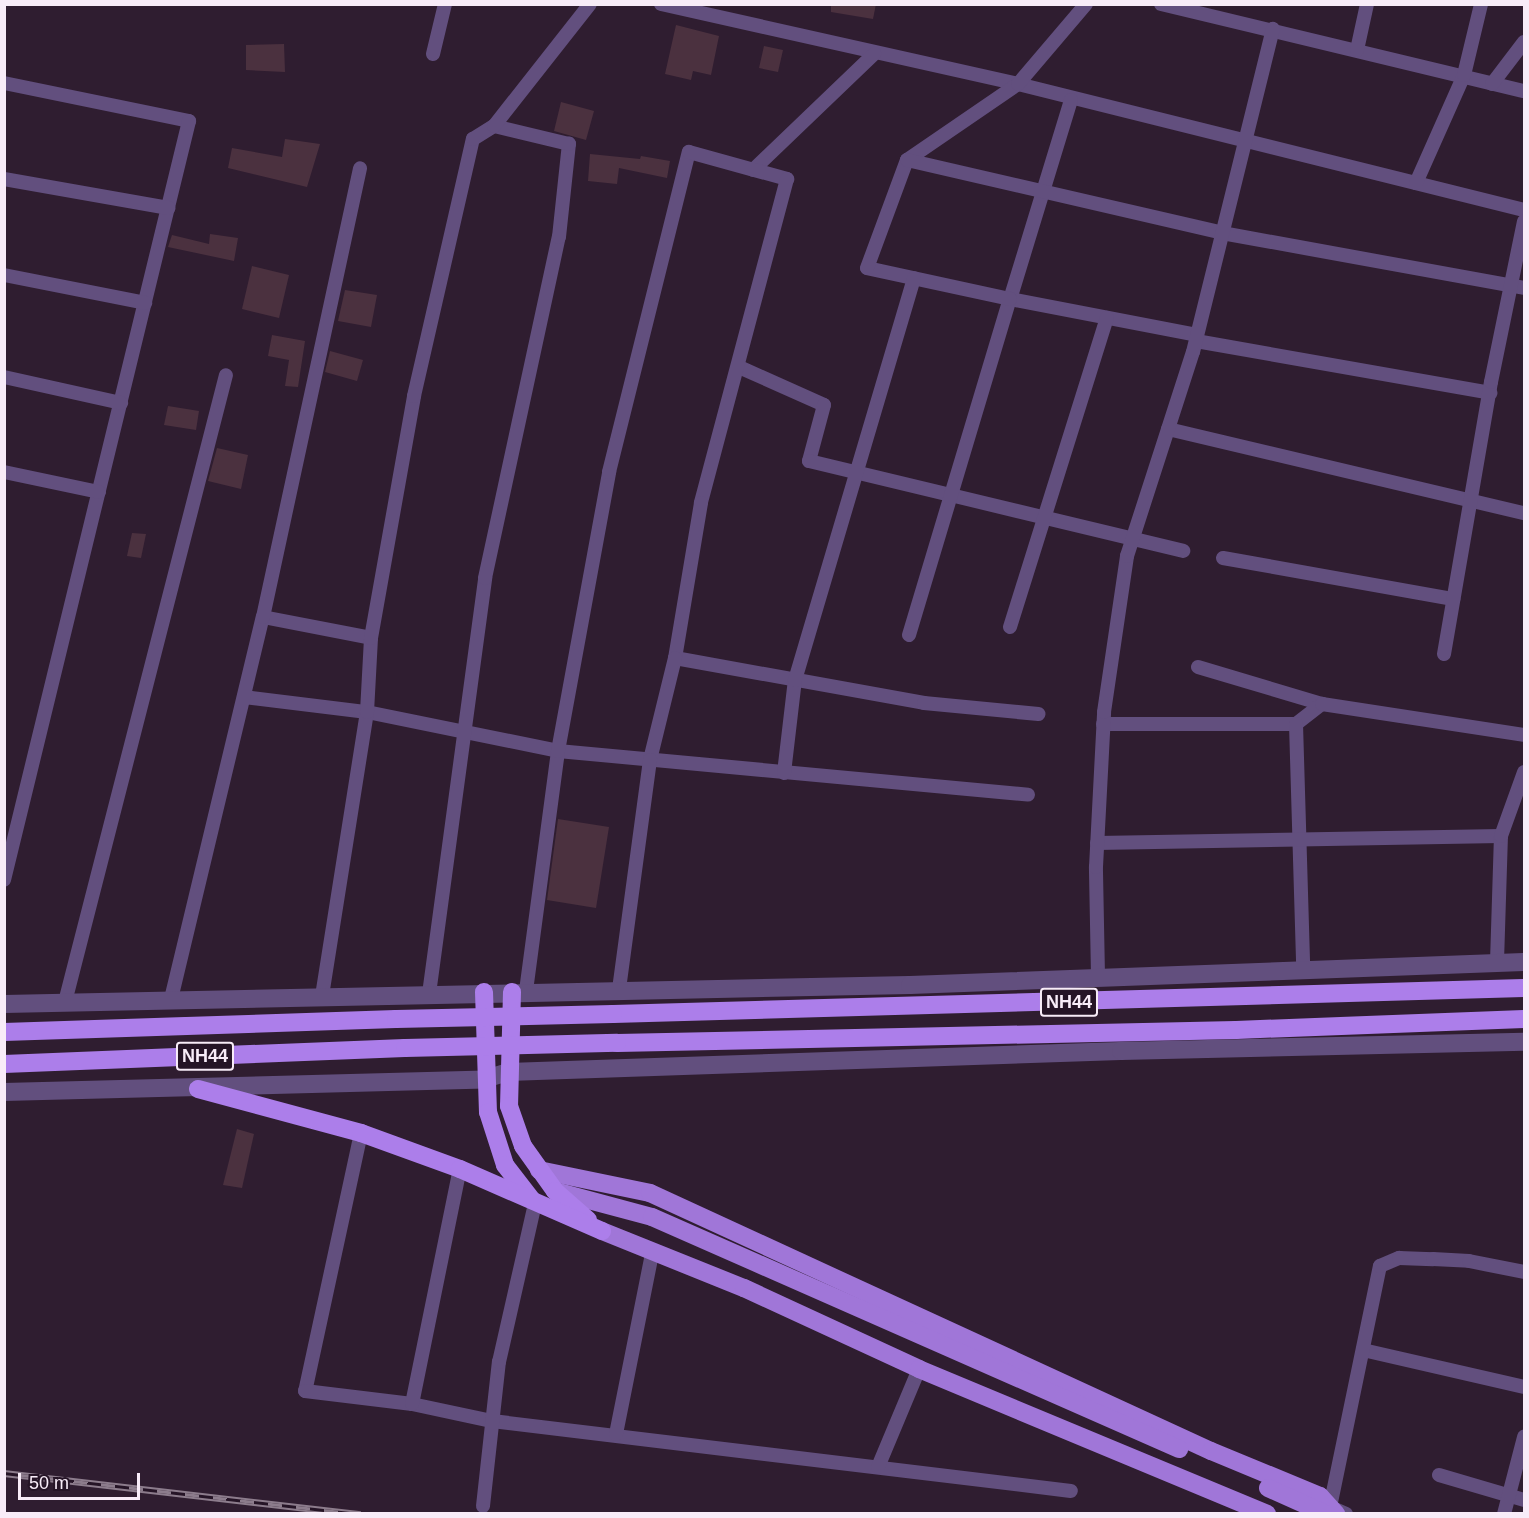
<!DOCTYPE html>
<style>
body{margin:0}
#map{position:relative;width:1529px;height:1518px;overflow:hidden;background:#2f1d30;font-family:Arial,sans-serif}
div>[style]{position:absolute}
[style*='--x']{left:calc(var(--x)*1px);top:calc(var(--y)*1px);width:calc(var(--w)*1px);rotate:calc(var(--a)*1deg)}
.building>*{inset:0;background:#4b313f}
.minor>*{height:14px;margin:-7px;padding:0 7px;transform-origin:7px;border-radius:7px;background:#624f7e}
.tertiary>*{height:18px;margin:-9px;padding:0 9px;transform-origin:9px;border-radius:9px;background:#624f7e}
.primary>*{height:18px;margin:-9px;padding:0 9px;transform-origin:9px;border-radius:9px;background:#a076d8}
.trunk>*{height:18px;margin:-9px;padding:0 9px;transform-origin:9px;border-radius:9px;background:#ac7eea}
.rail>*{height:7px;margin-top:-3.5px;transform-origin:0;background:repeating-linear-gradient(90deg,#251426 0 14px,#8c7c8c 0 28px);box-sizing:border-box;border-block:2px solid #8c7c8c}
.trunk-bridge>*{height:18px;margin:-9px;padding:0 9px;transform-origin:9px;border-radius:9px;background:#ac7eea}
span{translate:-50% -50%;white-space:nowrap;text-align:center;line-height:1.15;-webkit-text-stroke:5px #251426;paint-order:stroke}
.shield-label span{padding:2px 4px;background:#251426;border:2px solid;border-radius:4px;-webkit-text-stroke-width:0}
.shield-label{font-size:18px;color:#f8ecf8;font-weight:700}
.frame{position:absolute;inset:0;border:6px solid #f8ecf8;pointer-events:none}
.scale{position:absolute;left:18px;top:1473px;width:122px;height:27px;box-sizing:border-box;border:3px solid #f8ecf8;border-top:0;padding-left:8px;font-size:18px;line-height:21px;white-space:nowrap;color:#f8ecf8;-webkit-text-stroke:4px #251426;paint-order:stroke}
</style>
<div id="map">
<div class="building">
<i style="clip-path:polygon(831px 4px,876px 4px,873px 19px,831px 12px)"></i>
<i style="clip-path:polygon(676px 25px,719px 36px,711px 75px,693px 71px,691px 80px,665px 74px)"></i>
<i style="clip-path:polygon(284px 44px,285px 72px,246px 70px,246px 45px)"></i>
<i style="clip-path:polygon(764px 46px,783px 50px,778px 72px,759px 68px)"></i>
<i style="clip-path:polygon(561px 102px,594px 111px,586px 140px,554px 131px)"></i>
<i style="clip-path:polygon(285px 139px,320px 144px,307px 187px,228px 168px,232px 148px,282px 157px)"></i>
<i style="clip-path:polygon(590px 154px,640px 159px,641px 156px,670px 161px,667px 178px,619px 168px,617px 184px,588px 181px)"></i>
<i style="clip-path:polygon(210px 234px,238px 238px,234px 261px,168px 247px,172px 235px,209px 244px)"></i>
<i style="clip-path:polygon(252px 266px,289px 275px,279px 318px,242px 309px)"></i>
<i style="clip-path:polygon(345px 290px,377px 295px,371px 327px,338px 321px)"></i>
<i style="clip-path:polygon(272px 335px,305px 341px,298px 387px,285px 386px,289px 360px,268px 356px)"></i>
<i style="clip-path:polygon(330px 351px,363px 360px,357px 381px,325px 372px)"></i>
<i style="clip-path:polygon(168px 406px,199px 411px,196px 430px,164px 425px)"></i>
<i style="clip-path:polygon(217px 448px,248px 455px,241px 489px,208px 481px)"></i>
<i style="clip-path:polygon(132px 533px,146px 534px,141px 558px,127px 556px)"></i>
<i style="clip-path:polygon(558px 819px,609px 827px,596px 908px,547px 900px)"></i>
<i style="clip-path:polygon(237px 1129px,254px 1134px,242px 1188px,223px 1185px)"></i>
</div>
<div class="minor">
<i style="--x:661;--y:4;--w:366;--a:12.6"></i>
<i style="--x:1018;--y:84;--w:521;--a:13.98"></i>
<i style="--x:1161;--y:4;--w:373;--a:13.5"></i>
<i style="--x:1357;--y:50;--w:47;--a:-77.7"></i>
<i style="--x:433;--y:54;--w:51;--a:-76.5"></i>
<i style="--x:4;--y:83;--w:189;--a:11.6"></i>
<i style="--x:189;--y:121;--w:781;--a:103.7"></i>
<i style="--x:1492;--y:84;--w:53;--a:-52.7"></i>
<i style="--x:1071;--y:100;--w:208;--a:107"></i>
<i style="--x:1010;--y:299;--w:190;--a:10.9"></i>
<i style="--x:907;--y:160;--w:135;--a:-34.4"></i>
<i style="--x:1018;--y:84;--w:105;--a:-49.6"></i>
<i style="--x:753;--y:170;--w:168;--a:-43.8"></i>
<i style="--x:4;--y:179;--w:167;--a:10"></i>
<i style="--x:1416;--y:183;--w:118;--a:-66"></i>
<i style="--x:1464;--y:75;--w:73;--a:-76.5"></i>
<i style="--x:4;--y:275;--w:144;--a:11.2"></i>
<i style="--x:1196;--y:341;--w:299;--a:10"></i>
<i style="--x:739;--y:367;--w:93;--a:24.1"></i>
<i style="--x:824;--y:405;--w:58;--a:105"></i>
<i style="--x:809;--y:461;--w:385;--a:13.5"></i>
<i style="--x:4;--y:377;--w:120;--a:12.5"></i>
<i style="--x:1168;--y:429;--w:366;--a:13.3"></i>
<i style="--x:4;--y:472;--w:97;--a:11.9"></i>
<i style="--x:1223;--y:558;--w:234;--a:10.1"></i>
<i style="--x:263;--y:617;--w:110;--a:11"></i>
<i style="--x:1010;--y:627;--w:324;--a:-72.6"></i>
<i style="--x:909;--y:635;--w:351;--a:-73.3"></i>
<i style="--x:1010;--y:299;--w:146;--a:-167.8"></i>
<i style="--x:867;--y:268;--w:115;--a:-69.7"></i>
<i style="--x:907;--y:160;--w:323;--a:13"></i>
<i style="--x:1222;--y:233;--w:307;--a:10.3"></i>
<i style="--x:1444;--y:654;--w:276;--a:-80.2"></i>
<i style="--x:1491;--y:382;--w:164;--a:-78.4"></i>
<i style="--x:675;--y:658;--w:253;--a:10.2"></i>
<i style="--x:924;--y:703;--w:115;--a:5.5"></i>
<i style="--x:1198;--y:667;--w:129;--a:16.6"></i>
<i style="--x:244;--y:697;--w:124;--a:7"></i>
<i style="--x:367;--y:712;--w:195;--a:11.5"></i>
<i style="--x:558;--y:751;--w:472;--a:5.3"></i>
<i style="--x:1103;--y:724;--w:193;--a:0"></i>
<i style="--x:1296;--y:724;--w:33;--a:-38"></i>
<i style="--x:1322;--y:704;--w:204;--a:8.7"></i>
<i style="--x:1296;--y:724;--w:243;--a:88.3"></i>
<i style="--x:784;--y:773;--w:94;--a:-83.3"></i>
<i style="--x:795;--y:680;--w:419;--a:-73.5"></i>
<i style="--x:1097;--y:843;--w:404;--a:-1"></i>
<i style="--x:1497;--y:962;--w:126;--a:-88.2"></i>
<i style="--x:1501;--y:836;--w:68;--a:-70.2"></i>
<i style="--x:1098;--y:976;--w:109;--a:-91.1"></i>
<i style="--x:1096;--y:867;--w:155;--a:-87"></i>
<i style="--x:1104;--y:712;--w:158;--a:-81.6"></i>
<i style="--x:1127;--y:556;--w:214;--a:-72.1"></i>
<i style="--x:1193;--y:352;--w:333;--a:-76.1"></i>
<i style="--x:526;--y:991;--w:242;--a:-82.4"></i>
<i style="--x:558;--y:751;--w:284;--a:-79.6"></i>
<i style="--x:609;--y:472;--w:330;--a:-76"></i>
<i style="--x:689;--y:152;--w:102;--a:15.4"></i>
<i style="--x:787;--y:179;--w:335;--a:104.9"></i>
<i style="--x:701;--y:503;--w:157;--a:99.5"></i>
<i style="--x:675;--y:658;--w:105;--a:103.8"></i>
<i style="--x:650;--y:760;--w:232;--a:97.7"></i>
<i style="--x:429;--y:994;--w:420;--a:-82.3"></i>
<i style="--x:485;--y:578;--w:349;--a:-77.8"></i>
<i style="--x:559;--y:237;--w:94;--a:-83.9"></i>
<i style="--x:569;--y:144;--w:77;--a:-166.5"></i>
<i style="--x:322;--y:996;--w:288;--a:-81"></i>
<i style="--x:367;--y:712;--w:74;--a:-86.9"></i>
<i style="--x:371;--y:638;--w:246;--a:-79.9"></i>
<i style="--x:414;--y:396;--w:264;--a:-77.1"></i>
<i style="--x:473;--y:139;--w:25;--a:-32"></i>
<i style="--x:494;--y:126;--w:155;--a:-51.8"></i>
<i style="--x:171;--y:999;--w:393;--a:-76.5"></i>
<i style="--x:263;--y:617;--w:459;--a:-77.8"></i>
<i style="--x:65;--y:1002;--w:647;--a:-75.6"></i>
<i style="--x:361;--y:1133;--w:264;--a:102.2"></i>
<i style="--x:305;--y:1391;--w:108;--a:6.9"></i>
<i style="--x:412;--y:1404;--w:82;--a:12"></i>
<i style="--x:492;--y:1421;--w:583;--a:6.89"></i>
<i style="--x:1363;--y:1350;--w:165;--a:12.9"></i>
<i style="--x:412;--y:1404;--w:240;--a:-78.5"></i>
<i style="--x:616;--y:1434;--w:184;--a:-78.7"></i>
<i style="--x:878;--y:1467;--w:106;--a:-67.3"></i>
<i style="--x:1439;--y:1475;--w:89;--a:16.4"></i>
<i style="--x:483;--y:1506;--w:145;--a:-83.7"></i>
<i style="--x:499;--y:1362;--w:162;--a:-77.2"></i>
<i style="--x:1346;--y:1514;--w:17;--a:-156"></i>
<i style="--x:1330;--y:1507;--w:246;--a:-78.3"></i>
<i style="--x:1380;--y:1266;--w:21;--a:-23"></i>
<i style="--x:1399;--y:1258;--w:34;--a:2"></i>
<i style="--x:1433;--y:1259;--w:36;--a:3"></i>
<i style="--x:1469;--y:1261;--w:56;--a:11.3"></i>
<i style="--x:1504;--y:1514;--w:80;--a:-75.4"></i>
</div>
<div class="tertiary">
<i style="--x:4;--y:1004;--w:906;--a:-1.2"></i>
<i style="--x:910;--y:985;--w:614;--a:-2.15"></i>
<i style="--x:4;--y:1092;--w:481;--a:-1.5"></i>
<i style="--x:485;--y:1079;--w:24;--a:-17"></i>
<i style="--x:508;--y:1072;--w:613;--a:-1.96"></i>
<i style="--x:1121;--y:1051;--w:403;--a:-1.3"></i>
</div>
<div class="primary">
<i style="--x:539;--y:1170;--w:113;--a:11.7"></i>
<i style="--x:650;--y:1193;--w:617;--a:24.7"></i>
<i style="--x:1211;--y:1451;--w:118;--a:22.4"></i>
<i style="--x:1320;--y:1496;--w:24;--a:48"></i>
<i style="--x:555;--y:1191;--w:100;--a:15"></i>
<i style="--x:652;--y:1217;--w:576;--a:23.76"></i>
<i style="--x:602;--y:1231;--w:153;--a:21.9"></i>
<i style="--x:744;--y:1288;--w:193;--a:24.8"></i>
<i style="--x:919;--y:1369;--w:377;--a:22.6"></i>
<i style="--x:1268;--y:1488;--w:64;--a:24.1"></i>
</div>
<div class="trunk">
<i style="--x:484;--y:992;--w:120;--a:88.1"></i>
<i style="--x:488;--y:1112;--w:56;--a:72.2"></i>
<i style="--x:505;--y:1165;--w:44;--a:52.4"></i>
<i style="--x:512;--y:992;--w:114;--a:91.5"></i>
<i style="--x:509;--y:1106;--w:42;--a:70.7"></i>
<i style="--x:523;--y:1146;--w:55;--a:54.6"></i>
<i style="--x:555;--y:1191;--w:44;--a:41.3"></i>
<i style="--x:613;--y:1014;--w:911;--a:-1.63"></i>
<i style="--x:4;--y:1032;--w:392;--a:-1.9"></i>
<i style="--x:617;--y:1043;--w:619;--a:-1.2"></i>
<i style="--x:1236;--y:1030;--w:288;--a:-2.2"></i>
<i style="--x:4;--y:1064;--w:401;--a:-2.3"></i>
<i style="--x:198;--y:1089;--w:169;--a:15.1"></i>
<i style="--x:361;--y:1133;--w:105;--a:20"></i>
<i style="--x:460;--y:1169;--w:155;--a:23.6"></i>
</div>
<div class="rail">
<i style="--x:4;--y:1473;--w:359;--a:6.6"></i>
</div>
<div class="trunk-bridge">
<i style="--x:396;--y:1019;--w:217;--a:-1.3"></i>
<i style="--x:405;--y:1048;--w:212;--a:-1.4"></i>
</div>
<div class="shield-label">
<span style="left:1069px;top:1002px">NH44</span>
<span style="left:205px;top:1056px">NH44</span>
</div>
<div class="frame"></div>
<div class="scale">50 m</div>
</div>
